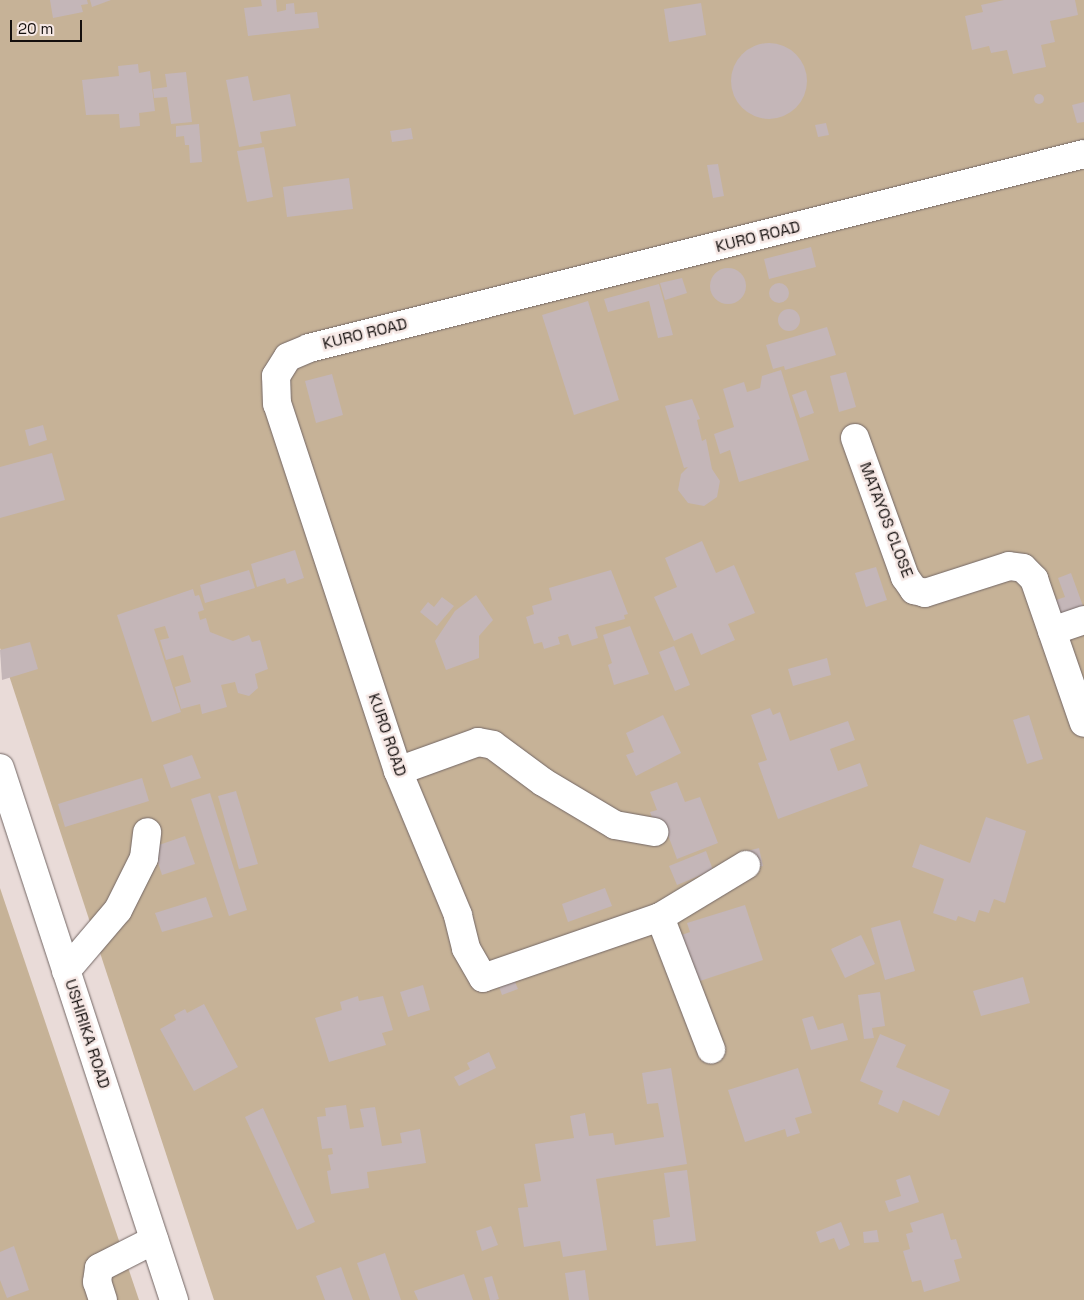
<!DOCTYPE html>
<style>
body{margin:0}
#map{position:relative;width:1084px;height:1300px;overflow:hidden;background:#e9dbd8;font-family:"Space Grotesk",sans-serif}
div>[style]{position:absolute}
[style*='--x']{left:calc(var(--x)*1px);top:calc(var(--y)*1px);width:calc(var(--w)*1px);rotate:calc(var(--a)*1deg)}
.green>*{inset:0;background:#c6b297}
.building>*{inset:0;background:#c4b6b8}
.round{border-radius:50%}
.roads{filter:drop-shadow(0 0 1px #736765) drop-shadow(0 0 1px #736765)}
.minor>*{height:28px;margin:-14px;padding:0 14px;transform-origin:14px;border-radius:14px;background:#fff}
span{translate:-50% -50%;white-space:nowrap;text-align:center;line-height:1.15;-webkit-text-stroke:5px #f6e8e5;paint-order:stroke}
.street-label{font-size:16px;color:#140f0e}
.scale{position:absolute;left:10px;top:20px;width:72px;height:22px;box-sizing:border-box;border:2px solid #140f0e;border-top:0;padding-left:6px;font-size:15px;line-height:18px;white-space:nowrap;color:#140f0e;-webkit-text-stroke:4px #f6e8e5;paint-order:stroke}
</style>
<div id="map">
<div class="green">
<i style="clip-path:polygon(0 0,1084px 0,1084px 1300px,214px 1300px,0 648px)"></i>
<i style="clip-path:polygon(0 888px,139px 1300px,0 1300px)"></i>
</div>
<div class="building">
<i style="clip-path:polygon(50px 0,87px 0,88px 4px,81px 5px,83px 12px,53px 18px)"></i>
<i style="clip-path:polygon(90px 0,111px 0,92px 7px)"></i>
<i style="clip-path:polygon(261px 0,276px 0,277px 12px,286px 10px,286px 4px,294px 3px,295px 14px,317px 12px,319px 28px,248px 36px,244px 8px,262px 6px)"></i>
<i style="clip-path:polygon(1004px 0,1075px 0,1078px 15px,1050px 21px,1055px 42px,1041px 45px,1046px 67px,1013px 74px,1007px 50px,991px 53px,989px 46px,972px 50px,965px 16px,983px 12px,981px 5px)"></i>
<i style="clip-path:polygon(701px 3px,706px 35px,669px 42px,664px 9px)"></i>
<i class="round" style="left:731px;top:43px;width:76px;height:76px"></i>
<i style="clip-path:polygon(138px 64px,139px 73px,150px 71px,155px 111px,139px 113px,140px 126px,120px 128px,119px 114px,86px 115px,82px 80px,119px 76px,118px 66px)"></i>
<i style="clip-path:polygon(186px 72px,192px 122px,171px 124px,167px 97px,154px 98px,153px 89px,167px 87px,165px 74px)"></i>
<i style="clip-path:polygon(248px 76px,253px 101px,290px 94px,296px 126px,260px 132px,262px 143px,239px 147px,226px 80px)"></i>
<i class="round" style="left:1034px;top:94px;width:10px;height:10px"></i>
<i style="clip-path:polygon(1084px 102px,1084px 122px,1077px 123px,1072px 105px)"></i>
<i style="clip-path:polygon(826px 123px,829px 135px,818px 137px,815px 125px)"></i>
<i style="clip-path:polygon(199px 124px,202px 162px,190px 163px,189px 145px,185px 145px,184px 136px,176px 137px,176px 126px)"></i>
<i style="clip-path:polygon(411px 128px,413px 139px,392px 142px,390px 131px)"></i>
<i style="clip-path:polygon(264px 147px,273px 197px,247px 202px,237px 151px)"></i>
<i style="clip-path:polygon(718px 164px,724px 196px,713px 198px,707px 165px)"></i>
<i style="clip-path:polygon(349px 178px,353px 209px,287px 217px,283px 187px)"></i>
<i style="clip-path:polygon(811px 247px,816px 267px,769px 279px,764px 259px)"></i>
<i class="round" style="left:710px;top:268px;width:36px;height:36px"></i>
<i style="clip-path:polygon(682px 278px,687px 293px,665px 300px,660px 283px)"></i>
<i class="round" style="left:769px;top:283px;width:20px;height:20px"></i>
<i style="clip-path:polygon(659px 284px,673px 335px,658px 338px,649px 301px,608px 312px,604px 299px)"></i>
<i style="clip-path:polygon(588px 301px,619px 400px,574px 415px,542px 315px)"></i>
<i class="round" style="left:778px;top:309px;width:22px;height:22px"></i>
<i style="clip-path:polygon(827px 327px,836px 355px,785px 370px,784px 366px,773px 369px,766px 345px)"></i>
<i style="clip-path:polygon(781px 370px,809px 460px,739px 482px,730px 450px,720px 454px,714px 434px,734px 427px,723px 389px,744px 382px,747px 392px,760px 388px,762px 376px)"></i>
<i style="clip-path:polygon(846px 372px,856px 407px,839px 412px,830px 376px)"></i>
<i style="clip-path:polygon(332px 374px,343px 415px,316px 423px,305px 381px)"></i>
<i style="clip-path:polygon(806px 390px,814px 413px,800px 418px,792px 395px)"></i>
<i style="clip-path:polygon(692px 399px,700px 419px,697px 420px,702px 441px,706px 439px,712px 469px,720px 481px,717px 497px,704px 506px,688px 503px,678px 490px,681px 474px,688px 467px,684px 468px,665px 406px)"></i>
<i style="clip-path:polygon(43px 425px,47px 440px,29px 446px,25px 430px)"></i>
<i style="clip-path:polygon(52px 453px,65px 500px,0 518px,0 467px)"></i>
<i style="clip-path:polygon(702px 541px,716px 573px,734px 565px,755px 613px,728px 624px,735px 640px,701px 655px,692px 633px,674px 641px,654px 597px,677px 587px,665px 558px)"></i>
<i style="clip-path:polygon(295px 550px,304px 578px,287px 584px,285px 578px,257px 587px,251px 564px)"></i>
<i style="clip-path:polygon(876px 567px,887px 600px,866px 607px,855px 573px)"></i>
<i style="clip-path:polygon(249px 570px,255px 588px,205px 603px,200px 585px)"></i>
<i style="clip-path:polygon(611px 570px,628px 614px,624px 615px,625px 619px,595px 627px,598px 638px,572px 646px,568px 634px,558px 637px,560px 644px,544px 649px,542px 642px,534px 644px,526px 617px,534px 614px,532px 606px,552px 600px,549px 588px)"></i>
<i style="clip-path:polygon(1071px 573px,1083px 606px,1057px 615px,1053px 601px,1065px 597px,1058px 578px)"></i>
<i style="clip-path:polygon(193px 589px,195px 596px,199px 595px,204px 610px,198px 612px,200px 620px,206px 618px,210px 632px,233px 641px,249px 635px,252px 642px,260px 640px,268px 669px,255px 674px,258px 688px,249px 696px,238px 693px,235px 682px,221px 685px,227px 707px,202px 714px,200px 704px,181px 709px,175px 687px,191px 682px,183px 655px,166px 660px,160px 640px,169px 638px,165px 626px,154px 629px,181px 712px,152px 722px,117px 615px)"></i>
<i style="clip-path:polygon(476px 595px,493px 620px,479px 636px,479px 658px,446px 670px,435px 641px,455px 611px)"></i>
<i style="clip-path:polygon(442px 597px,454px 606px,437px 626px,420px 612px,428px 602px,434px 607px)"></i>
<i style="clip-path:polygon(630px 626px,649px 674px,614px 685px,608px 665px,612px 663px,603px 635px)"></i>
<i style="clip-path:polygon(30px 642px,38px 669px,2px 680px,0 650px)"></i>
<i style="clip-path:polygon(674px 646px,690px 685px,675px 691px,659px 652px)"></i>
<i style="clip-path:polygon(827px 658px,831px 675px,793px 686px,788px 669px)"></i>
<i style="clip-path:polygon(770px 708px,773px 715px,780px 712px,790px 741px,848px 721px,855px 740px,830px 749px,838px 771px,860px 763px,868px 786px,778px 819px,758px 763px,767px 760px,751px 715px)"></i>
<i style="clip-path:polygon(663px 715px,681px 753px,636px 776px,626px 755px,634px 752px,626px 733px)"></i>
<i style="clip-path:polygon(1029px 715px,1043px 759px,1027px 764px,1013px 720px)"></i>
<i style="clip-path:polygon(192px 755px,201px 778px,171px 788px,163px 765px)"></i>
<i style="clip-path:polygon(142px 778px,149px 801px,65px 827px,58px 804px)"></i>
<i style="clip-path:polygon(677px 782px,685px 802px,700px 797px,718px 843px,677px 859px,668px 835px,660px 838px,650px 812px,657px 810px,650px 792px)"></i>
<i style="clip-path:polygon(236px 791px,258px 864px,239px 869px,218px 796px)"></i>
<i style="clip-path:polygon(210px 793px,247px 910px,229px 916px,191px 799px)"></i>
<i style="clip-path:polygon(986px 817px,1026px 831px,1005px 903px,994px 899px,989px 913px,979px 910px,975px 922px,958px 916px,956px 921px,933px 913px,944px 879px,912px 867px,920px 844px,970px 863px)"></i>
<i style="clip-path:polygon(185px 836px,195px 864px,162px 875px,153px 847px)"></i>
<i style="clip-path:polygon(759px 848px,763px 866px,751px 868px,747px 851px)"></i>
<i style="clip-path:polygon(706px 851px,713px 870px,677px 885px,669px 866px)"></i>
<i style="clip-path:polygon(605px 888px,612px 906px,568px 922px,562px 904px)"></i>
<i style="clip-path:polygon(206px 897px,213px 917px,162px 932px,155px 913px)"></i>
<i style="clip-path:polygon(745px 905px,763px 960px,688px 985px,673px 938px,690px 932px,687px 923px)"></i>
<i style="clip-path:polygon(900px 920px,915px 971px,885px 980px,871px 928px)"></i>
<i style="clip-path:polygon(861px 935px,875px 964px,845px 978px,831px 949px)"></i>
<i style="clip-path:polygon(513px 977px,518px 989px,502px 995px,498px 984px)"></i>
<i style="clip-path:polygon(1023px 977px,1030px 1003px,981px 1016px,973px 991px)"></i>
<i style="clip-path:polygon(423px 985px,430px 1010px,408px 1017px,400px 992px)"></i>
<i style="clip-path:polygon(880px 992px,885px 1026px,872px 1028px,874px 1038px,864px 1039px,858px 995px)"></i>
<i style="clip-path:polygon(358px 996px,359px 1001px,383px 996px,393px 1030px,382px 1033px,386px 1045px,329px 1062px,315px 1018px,342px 1010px,340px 1002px)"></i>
<i style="clip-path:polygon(204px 1004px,238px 1067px,194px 1091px,160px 1029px,176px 1020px,174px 1015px,185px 1009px,187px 1013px)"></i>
<i style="clip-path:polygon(813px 1016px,818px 1030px,843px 1023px,848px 1040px,811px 1050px,802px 1019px)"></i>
<i style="clip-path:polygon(880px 1034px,906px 1045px,896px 1067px,950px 1090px,939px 1116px,903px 1100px,898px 1113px,878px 1104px,883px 1091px,860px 1081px)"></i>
<i style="clip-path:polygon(489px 1052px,496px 1068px,459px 1086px,454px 1077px,470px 1069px,467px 1063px)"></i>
<i style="clip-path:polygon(671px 1068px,687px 1164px,596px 1179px,607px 1250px,563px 1257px,560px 1241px,524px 1247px,518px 1208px,528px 1207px,524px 1184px,541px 1181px,535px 1144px,574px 1138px,570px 1116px,585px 1113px,589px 1136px,613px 1133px,615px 1145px,664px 1137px,658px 1103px,647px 1104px,642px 1073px)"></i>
<i style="clip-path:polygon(798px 1068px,812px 1113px,795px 1118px,800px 1133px,787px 1137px,785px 1129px,745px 1142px,728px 1090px)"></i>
<i style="clip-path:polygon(346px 1105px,350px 1129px,364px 1127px,360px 1109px,375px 1107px,382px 1146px,402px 1143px,400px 1133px,420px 1129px,426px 1163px,367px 1172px,369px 1188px,331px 1194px,327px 1171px,331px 1170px,328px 1155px,333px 1154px,332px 1148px,322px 1149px,317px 1117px,326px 1116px,325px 1108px)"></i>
<i style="clip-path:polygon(263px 1108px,315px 1222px,297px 1230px,245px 1117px)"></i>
<i style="clip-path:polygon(687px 1170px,696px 1241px,656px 1246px,653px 1220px,670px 1217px,664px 1173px)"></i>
<i style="clip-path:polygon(910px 1175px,919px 1202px,889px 1212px,885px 1201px,901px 1196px,896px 1180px)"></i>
<i style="clip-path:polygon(943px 1213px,951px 1240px,956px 1239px,962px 1258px,954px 1260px,960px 1281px,924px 1292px,921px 1280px,912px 1282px,903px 1251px,910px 1249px,906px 1234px,913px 1232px,910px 1223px)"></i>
<i style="clip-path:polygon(841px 1222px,850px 1245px,839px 1250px,834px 1238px,820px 1243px,816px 1232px)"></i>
<i style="clip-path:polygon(491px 1226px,498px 1245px,482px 1251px,476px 1231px)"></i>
<i style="clip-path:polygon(877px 1230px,879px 1242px,864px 1243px,863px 1232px)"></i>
<i style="clip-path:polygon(14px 1246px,29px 1290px,7px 1298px,0 1280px,0 1252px)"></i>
<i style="clip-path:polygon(385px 1253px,401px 1300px,370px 1300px,357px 1263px)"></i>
<i style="clip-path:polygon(341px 1267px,353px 1300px,325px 1300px,316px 1276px)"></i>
<i style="clip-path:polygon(585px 1270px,589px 1300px,569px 1300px,565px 1273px)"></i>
<i style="clip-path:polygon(464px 1274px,473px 1300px,418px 1300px,414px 1291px)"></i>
<i style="clip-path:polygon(492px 1276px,499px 1299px,496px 1300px,490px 1300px,484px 1278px)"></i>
</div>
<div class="roads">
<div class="minor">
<i style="--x:855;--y:438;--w:148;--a:70.2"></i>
<i style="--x:905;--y:577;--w:16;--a:55"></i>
<i style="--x:914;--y:590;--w:11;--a:15"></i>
<i style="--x:925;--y:593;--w:88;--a:-17.8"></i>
<i style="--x:1009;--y:566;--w:14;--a:8"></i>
<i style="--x:1023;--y:568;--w:16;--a:45"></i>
<i style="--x:1034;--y:579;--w:152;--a:70.9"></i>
<i style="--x:1052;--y:631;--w:34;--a:-19"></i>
<i style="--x:0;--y:768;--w:560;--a:71.89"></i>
<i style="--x:398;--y:771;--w:85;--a:-19.9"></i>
<i style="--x:478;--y:742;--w:15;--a:11"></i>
<i style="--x:493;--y:745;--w:62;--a:36.5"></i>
<i style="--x:543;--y:782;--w:84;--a:30.8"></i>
<i style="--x:615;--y:825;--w:40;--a:10"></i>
<i style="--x:746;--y:865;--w:100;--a:148.8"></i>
<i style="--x:660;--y:917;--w:187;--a:161"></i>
<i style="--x:483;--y:978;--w:34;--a:-120"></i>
<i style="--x:466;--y:948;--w:34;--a:-104"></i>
<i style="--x:458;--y:915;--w:156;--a:-112.6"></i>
<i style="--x:398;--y:771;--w:386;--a:-108.2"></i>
<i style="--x:277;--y:404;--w:28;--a:-92"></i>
<i style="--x:276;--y:376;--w:22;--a:-58"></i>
<i style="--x:288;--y:357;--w:23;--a:-23"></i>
<i style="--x:309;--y:348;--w:799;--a:-14.05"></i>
<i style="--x:660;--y:917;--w:142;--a:68.9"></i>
<i style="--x:66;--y:971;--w:80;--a:-49.6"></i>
<i style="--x:118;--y:910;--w:58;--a:-63.4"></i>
<i style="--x:144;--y:858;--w:26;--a:-83"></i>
<i style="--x:103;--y:1300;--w:19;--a:-108"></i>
<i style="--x:97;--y:1282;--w:14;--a:-82"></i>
<i style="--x:99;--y:1268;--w:62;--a:-27"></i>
</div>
</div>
<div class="street-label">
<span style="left:758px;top:237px;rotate:-14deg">KURO ROAD</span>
<span style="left:365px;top:334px;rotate:-14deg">KURO ROAD</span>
<span style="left:886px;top:520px;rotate:69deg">MATAYOS CLOSE</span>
<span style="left:387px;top:735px;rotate:71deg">KURO ROAD</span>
<span style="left:87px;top:1034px;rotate:72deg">USHIRIKA ROAD</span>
</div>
<div class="scale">20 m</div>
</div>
